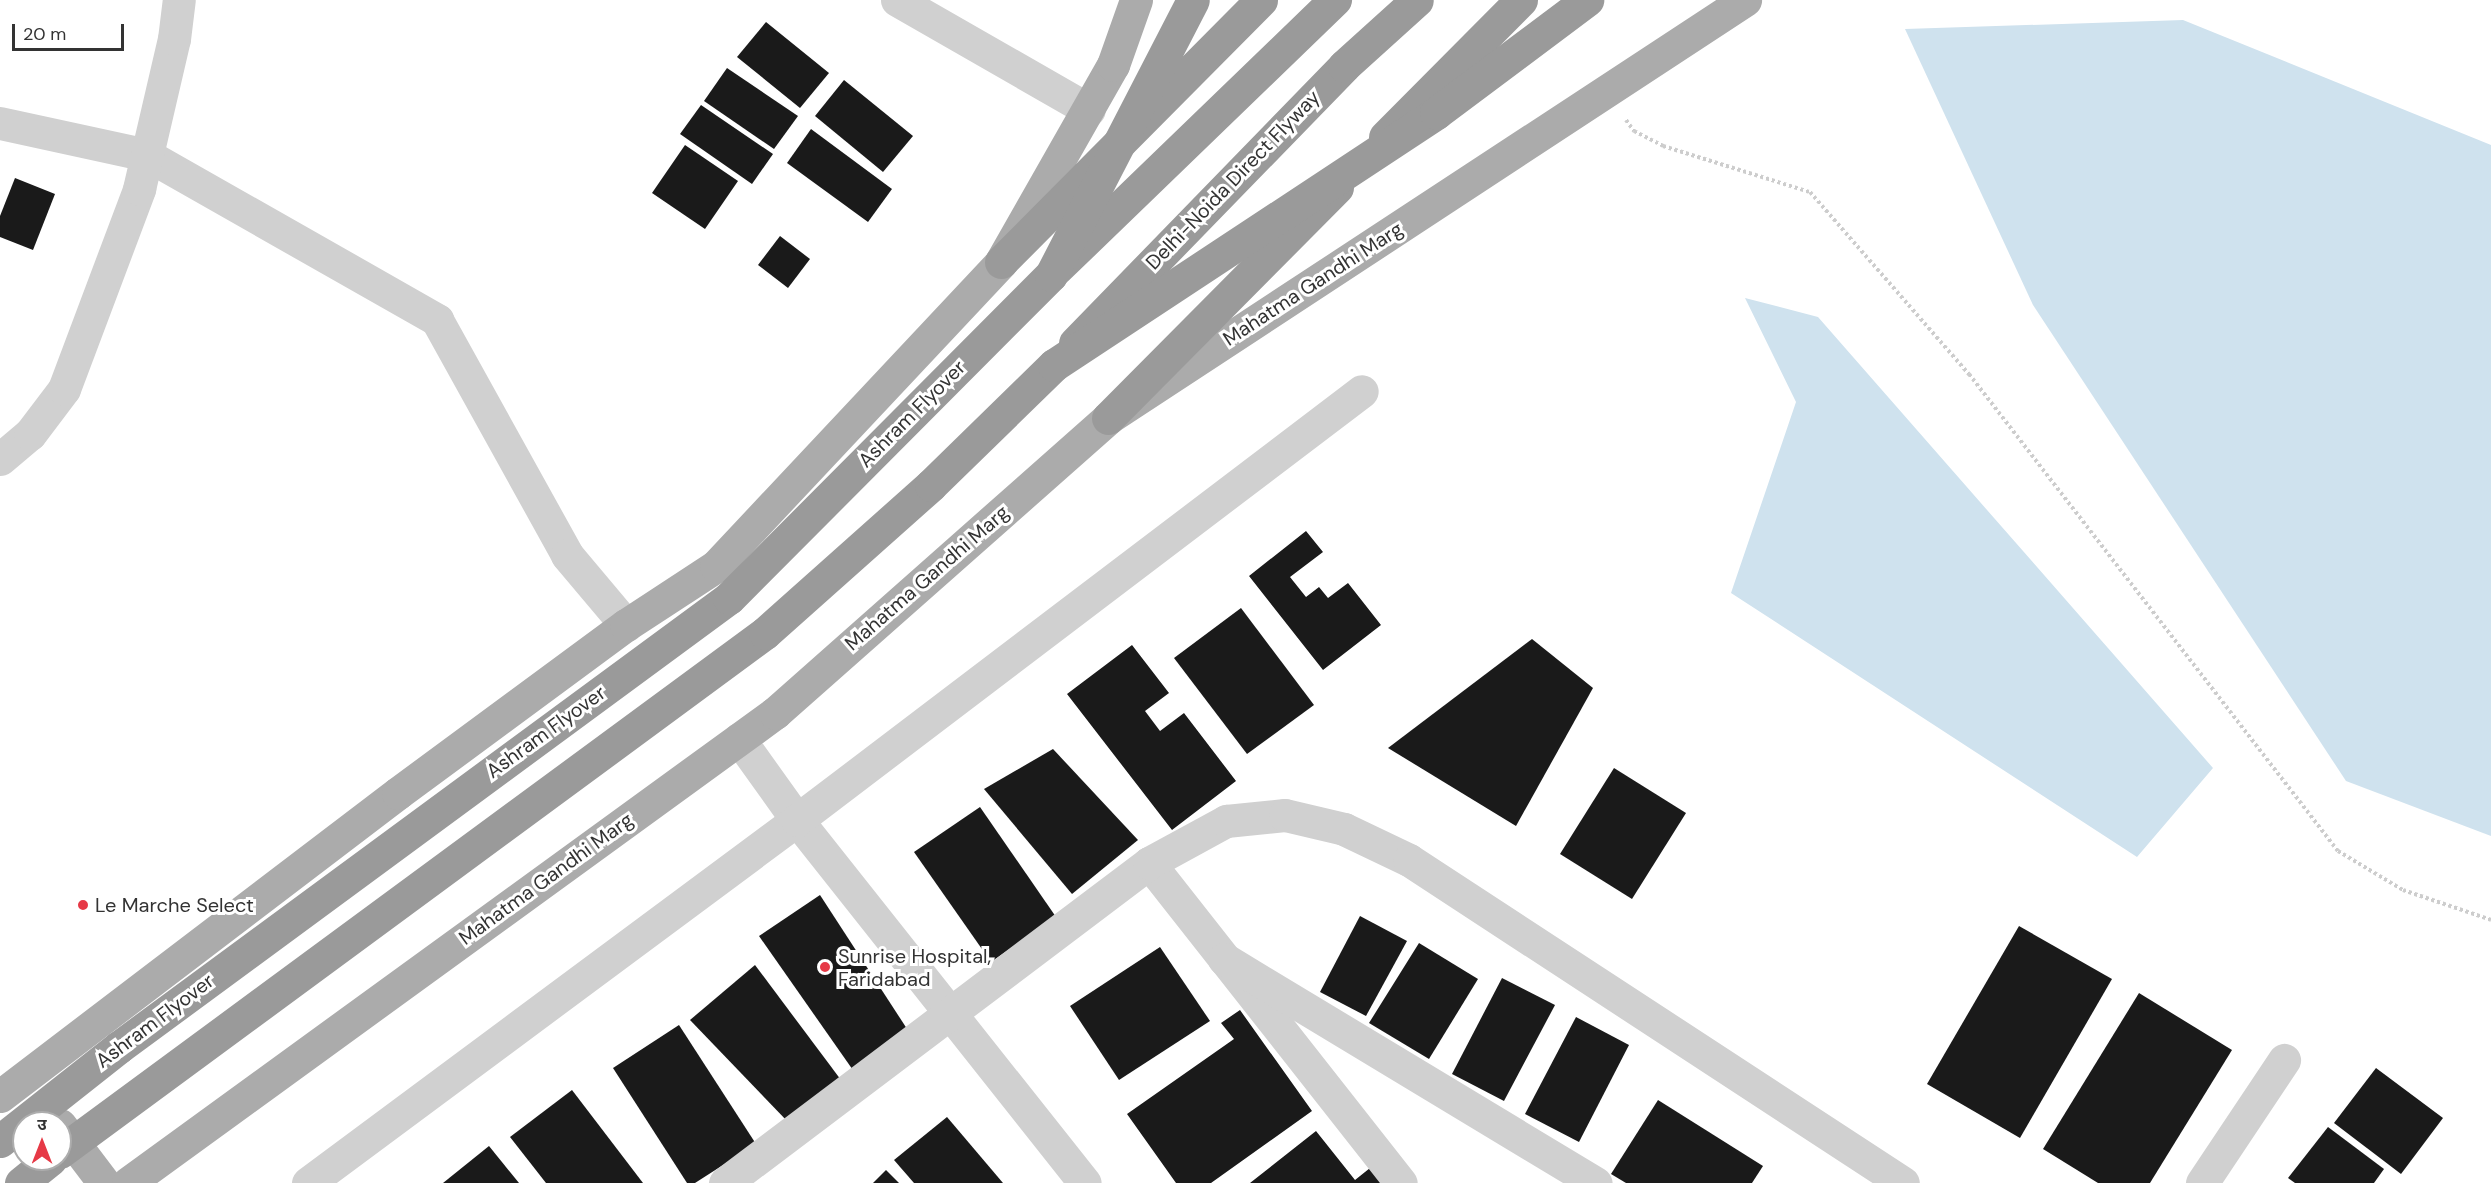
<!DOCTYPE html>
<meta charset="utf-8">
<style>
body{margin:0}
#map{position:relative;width:2491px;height:1183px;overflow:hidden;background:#fff;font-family:"DM Sans","Noto Sans Devanagari",sans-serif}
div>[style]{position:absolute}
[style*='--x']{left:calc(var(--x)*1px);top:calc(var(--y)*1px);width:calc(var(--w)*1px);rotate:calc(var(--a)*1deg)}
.water>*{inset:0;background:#cfe2ee}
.building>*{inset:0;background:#1a1a1a}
.path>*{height:4px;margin-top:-2px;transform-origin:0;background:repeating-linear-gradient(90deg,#cdcdcd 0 3px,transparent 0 6px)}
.street>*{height:33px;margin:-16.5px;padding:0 16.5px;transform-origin:16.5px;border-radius:16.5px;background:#d0d0d0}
.primary>*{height:33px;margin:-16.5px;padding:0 16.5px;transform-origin:16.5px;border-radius:16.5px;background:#ababab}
.highway>*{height:33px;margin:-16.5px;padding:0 16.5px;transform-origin:16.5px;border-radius:16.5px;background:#9a9a9a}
.highway-bridge>*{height:33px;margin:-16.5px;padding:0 16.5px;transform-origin:16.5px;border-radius:16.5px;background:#9a9a9a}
.dots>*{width:16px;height:16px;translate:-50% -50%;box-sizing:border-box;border:3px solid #fff;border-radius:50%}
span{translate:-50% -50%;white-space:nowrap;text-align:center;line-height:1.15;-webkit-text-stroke:6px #fff;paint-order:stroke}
.street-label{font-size:20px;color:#333}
.poi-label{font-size:20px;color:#333}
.left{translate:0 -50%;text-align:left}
.north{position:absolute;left:12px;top:1111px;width:60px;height:60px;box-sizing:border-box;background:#fff;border:2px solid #adadad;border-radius:50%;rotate:0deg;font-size:16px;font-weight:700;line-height:24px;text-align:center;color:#333}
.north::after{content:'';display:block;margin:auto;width:21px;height:27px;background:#e63946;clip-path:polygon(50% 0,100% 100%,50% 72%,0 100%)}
.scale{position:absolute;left:12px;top:24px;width:112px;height:27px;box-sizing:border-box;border:3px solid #333;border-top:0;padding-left:8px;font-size:18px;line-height:21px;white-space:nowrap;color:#333;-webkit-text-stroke:4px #fff;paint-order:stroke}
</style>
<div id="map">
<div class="water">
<i style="clip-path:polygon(2183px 20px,2491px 145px,2491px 836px,2346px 781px,2033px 305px,1905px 29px)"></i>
<i style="clip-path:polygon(1745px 298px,1818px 317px,2213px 768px,2137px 857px,1731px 593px,1796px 402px)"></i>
</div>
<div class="building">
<i style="clip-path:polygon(766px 22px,829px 73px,800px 108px,737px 57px)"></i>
<i style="clip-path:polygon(727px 68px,798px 116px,774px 149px,704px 101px)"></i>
<i style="clip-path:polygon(844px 80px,913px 136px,883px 172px,815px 116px)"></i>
<i style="clip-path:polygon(701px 105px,773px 154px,752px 184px,680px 134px)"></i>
<i style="clip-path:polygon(811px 129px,892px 189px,868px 222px,787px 163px)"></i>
<i style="clip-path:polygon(685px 145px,738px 181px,705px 229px,652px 193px)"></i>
<i style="clip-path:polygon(15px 178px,55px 194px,33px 250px,0 237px,0 216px)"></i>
<i style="clip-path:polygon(780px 236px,810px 259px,788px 288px,758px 265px)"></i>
<i style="clip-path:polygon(1306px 531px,1323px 552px,1290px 577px,1306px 597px,1319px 587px,1328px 598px,1348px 583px,1381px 625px,1323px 670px,1249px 576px)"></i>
<i style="clip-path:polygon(1241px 608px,1314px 705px,1247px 754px,1174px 658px)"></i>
<i style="clip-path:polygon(1532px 639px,1593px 688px,1516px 826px,1388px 748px)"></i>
<i style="clip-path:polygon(1132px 645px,1169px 693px,1145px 711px,1160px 731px,1184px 713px,1236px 781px,1172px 830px,1067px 694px)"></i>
<i style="clip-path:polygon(1053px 749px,1138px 840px,1072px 894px,984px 789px)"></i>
<i style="clip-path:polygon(1614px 768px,1686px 813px,1632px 899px,1560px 854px)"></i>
<i style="clip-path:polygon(980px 807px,1056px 917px,991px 962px,914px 852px)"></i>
<i style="clip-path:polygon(820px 895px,911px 1035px,855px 1073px,759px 936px)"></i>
<i style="clip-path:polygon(1360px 916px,1407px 941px,1366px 1016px,1320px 992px)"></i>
<i style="clip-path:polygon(2019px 926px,2112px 979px,2020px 1138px,1927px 1084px)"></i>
<i style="clip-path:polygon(1419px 943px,1478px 979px,1429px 1059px,1369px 1023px)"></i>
<i style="clip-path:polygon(1160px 947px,1210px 1021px,1119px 1080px,1070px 1006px)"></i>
<i style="clip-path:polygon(755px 965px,844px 1084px,789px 1123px,690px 1020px)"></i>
<i style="clip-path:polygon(1502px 978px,1555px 1005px,1504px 1101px,1452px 1074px)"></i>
<i style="clip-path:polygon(2139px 993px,2232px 1050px,2150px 1183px,2098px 1183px,2043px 1149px)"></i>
<i style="clip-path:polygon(1240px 1010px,1312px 1111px,1211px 1183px,1176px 1183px,1127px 1114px,1234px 1039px,1221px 1023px)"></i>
<i style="clip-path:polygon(1576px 1017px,1629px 1045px,1579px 1142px,1525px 1114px)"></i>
<i style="clip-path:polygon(679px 1025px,756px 1144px,695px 1183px,687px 1183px,613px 1068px)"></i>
<i style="clip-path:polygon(2376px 1068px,2443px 1118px,2401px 1174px,2334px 1123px)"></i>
<i style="clip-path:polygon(572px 1090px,643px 1183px,546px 1183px,510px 1137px)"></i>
<i style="clip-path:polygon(1658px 1100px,1763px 1166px,1752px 1183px,1626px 1183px,1611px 1174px)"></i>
<i style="clip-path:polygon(947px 1117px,1003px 1183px,914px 1183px,894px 1160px)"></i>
<i style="clip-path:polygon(2328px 1127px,2384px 1169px,2374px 1183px,2295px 1183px,2288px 1178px)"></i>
<i style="clip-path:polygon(1316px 1131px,1355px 1180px,1370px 1168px,1382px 1183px,1250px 1183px)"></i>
<i style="clip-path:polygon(489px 1146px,519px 1183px,443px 1183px)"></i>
<i style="clip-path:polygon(886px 1170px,899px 1183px,873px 1183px)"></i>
</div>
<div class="path">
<i style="--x:1626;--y:120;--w:14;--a:54"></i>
<i style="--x:1634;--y:131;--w:33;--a:27"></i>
<i style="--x:1663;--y:146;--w:154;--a:17.4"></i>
<i style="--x:1810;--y:192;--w:242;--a:48.9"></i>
<i style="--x:1969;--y:374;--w:603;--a:52.28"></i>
<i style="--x:2338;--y:851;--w:76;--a:31"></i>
<i style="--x:2403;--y:890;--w:93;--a:18.8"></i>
</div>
<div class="street">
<i style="--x:897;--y:0;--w:221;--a:29.8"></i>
<i style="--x:0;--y:123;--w:150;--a:12.3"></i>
<i style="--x:147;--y:155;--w:334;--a:29.6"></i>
<i style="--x:437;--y:320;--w:269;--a:61"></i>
<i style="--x:567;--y:555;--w:92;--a:49.9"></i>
<i style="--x:0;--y:459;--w:39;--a:-40"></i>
<i style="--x:30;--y:434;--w:56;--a:-52.9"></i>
<i style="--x:64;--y:389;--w:214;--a:-69.4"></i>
<i style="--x:139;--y:189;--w:154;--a:-76.9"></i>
<i style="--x:174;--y:39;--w:39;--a:-83"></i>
<i style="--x:739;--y:739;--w:100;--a:54.4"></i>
<i style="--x:797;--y:820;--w:463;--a:51.6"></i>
<i style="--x:1149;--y:863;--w:407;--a:51.8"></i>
<i style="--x:1224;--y:959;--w:434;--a:31.1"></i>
<i style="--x:308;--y:1183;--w:609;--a:-36.59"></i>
<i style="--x:797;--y:820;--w:709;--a:-37.21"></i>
<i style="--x:725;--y:1183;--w:531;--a:-37.04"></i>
<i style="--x:1149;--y:863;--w:88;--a:-28.6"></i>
<i style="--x:1226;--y:821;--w:59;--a:-5.8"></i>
<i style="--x:1285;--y:815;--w:61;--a:13.3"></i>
<i style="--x:1344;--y:829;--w:72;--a:25.5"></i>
<i style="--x:1409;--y:860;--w:590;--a:33.18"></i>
<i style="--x:2202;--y:1183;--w:148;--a:-56.3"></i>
</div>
<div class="primary">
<i style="--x:0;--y:1096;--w:500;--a:-37.28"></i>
<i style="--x:398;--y:793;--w:283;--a:-36.4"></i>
<i style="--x:626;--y:625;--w:108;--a:-33.2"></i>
<i style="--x:716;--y:566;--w:417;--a:-46.8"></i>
<i style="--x:1001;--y:262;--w:227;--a:-60.4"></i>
<i style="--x:1113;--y:65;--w:69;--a:-70.5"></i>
<i style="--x:60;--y:1125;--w:73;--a:52.8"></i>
<i style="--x:128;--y:1183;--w:800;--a:-36"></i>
<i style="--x:775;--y:713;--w:445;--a:-41.5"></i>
<i style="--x:1108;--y:418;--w:762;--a:-33.27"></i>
</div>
<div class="highway">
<i style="--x:1385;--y:137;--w:193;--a:-45.2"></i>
<i style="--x:1001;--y:262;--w:369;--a:-45.2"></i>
<i style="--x:1056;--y:269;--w:388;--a:-44"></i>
<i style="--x:1075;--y:343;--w:386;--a:-45.8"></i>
<i style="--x:1344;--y:66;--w:98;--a:-42.1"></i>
<i style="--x:1108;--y:418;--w:325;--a:-45.2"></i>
<i style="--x:21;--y:1183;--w:38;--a:-39"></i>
</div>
<div class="highway-bridge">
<i style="--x:0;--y:1141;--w:152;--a:-38.3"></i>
<i style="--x:119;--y:1047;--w:757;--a:-36.36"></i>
<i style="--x:729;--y:598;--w:456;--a:-45.1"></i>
<i style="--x:1051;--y:275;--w:309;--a:-62.7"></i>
<i style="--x:60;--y:1152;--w:875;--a:-36.36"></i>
<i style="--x:765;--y:633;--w:222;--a:-41.7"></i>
<i style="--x:931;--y:485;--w:172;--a:-44.3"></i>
<i style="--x:1054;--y:365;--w:458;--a:-33.4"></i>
<i style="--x:1436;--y:113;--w:189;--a:-36.8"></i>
</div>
<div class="dots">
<i style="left:83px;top:905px;background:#e63946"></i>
<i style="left:825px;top:967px;background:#e63946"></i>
</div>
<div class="street-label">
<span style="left:1233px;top:180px;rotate:-46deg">Delhi-Noida Direct Flyway</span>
<span style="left:1313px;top:284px;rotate:-33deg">Mahatma Gandhi Marg</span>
<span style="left:912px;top:414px;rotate:-45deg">Ashram Flyover</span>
<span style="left:927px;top:578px;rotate:-41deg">Mahatma Gandhi Marg</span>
<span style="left:546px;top:732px;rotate:-36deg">Ashram Flyover</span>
<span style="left:546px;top:879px;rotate:-36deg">Mahatma Gandhi Marg</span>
<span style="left:155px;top:1021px;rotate:-37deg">Ashram Flyover</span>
</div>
<div class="poi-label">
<span class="left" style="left:95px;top:905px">Le Marche Select</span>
<span class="left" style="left:838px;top:968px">Sunrise Hospital,<br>Faridabad</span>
</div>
<div class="north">उ</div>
<div class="scale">20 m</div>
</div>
